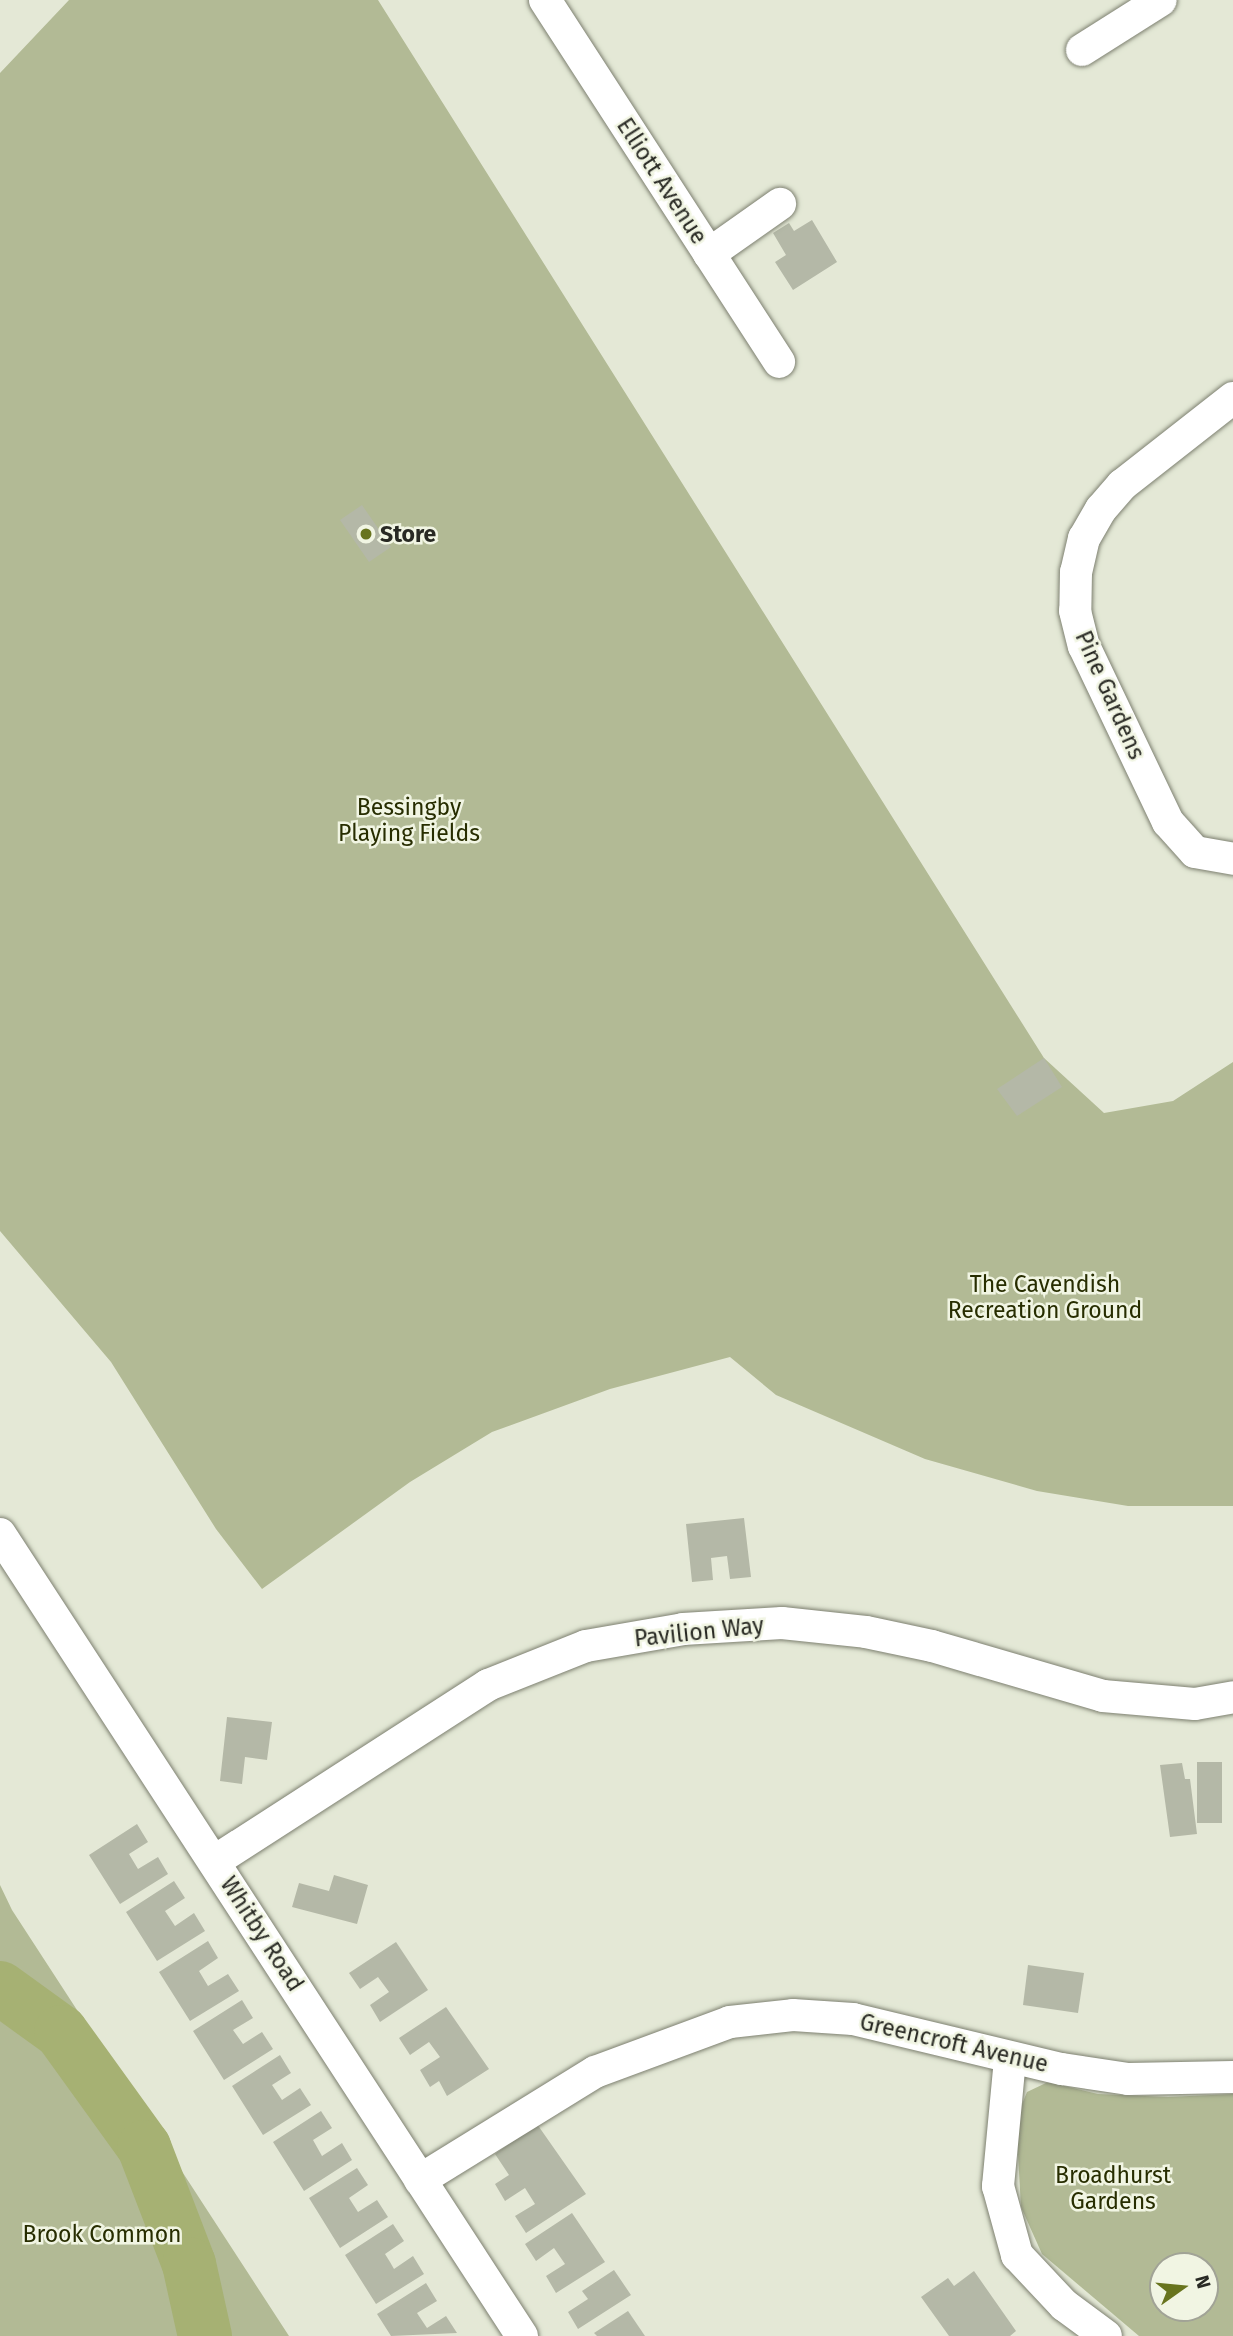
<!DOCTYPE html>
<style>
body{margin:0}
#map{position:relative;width:1233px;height:2336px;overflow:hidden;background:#e4e8d6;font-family:"Fira Sans",sans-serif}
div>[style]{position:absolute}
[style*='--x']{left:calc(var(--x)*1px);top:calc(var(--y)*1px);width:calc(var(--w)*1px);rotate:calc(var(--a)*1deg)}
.green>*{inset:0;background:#b2ba95}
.river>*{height:54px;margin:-27px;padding:0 27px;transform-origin:27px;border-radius:27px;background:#a6b173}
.building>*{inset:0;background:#b4b8a7}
.roads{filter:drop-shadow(0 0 2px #7d8070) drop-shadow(0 0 2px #7d8070)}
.street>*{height:32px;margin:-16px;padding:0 16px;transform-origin:16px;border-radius:16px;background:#fff}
.dots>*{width:19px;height:19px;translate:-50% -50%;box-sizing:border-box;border:4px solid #f1f5e3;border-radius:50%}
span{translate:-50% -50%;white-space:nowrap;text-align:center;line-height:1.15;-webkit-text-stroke:5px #f1f5e3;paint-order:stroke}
.street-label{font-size:23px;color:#282923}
.poi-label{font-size:23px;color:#282923;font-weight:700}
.left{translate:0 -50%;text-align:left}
.park-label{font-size:23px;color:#272d00}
.north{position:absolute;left:1149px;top:2252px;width:70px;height:70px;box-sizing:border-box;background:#f1f5e3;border:2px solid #a1a396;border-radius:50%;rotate:75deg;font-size:19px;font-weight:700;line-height:28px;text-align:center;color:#282923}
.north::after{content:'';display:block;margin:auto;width:24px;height:32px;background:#68741e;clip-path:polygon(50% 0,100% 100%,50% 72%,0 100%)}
</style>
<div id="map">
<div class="green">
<i style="clip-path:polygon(69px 0,378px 0,1044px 1058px,1104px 1113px,1173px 1101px,1233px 1062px,1233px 1506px,1128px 1506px,1037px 1491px,925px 1459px,776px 1395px,730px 1357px,610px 1389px,492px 1432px,410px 1482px,262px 1589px,216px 1529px,111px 1362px,0 1231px,0 73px)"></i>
<i style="clip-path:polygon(0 1885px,12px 1910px,289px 2336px,0 2336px)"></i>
<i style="clip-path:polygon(evenodd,1048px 2082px,1098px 2094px,1168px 2097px,1233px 2094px,1233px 2336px,1139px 2336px,1042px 2254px,1021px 2207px,1016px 2119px,1027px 2092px,1048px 2082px,1163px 2266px,1205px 2266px,1205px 2308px,1163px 2308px,1163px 2266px)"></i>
</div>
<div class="river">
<i style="--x:0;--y:1988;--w:75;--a:35.8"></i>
<i style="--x:61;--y:2032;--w:142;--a:54.2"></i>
<i style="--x:144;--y:2147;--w:125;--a:69"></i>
<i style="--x:189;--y:2264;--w:74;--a:77.5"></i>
</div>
<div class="building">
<i style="clip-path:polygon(812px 220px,837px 262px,793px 290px,775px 262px,786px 255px,773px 233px,789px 223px,794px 231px)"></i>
<i style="clip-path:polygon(362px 505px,391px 547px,369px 562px,340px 520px)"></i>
<i style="clip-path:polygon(1044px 1058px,1062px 1087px,1017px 1116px,997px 1089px)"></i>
<i style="clip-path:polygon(744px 1518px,751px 1577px,730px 1579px,727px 1556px,711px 1558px,713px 1580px,692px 1582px,686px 1524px)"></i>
<i style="clip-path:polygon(227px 1717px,272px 1722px,267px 1760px,245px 1757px,242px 1784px,220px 1781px)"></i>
<i style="clip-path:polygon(1197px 1762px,1222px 1762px,1222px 1823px,1197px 1823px)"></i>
<i style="clip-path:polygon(1182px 1763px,1185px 1779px,1190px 1779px,1197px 1834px,1170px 1837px,1160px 1765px)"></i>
<i style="clip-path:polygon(137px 1824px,148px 1842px,129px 1854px,138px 1869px,158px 1857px,168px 1874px,120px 1904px,89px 1855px)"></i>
<i style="clip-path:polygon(334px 1875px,368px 1885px,357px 1924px,292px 1907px,299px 1883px,329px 1891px)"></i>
<i style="clip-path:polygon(174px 1881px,185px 1898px,165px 1911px,175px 1926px,194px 1913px,205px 1931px,157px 1961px,126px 1912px)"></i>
<i style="clip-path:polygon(208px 1941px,218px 1958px,199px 1971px,208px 1986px,228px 1974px,239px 1991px,190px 2021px,159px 1972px)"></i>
<i style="clip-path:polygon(396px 1942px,428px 1990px,380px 2022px,370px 2005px,389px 1992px,378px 1977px,360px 1989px,349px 1973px)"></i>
<i style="clip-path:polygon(1028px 1965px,1084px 1973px,1078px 2013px,1023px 2005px)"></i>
<i style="clip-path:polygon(242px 2000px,253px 2018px,233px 2030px,243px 2044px,262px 2032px,273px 2049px,224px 2080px,193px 2031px)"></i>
<i style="clip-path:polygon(446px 2007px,489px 2069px,447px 2096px,439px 2081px,430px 2087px,420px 2070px,440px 2057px,429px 2042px,410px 2055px,399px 2038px)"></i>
<i style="clip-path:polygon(280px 2055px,291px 2073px,272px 2085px,282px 2100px,300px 2088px,311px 2105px,263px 2135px,232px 2086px)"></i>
<i style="clip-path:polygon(321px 2111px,332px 2128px,313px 2140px,322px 2156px,342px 2143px,352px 2160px,304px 2191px,273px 2142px)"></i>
<i style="clip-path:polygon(537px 2124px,586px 2194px,526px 2233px,515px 2216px,535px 2204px,525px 2188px,505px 2201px,495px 2184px,509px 2175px,495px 2154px)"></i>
<i style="clip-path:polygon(357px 2168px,368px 2185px,349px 2198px,358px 2212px,377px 2200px,388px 2217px,340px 2248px,309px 2198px)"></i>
<i style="clip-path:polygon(572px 2213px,605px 2262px,556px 2293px,546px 2276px,565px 2264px,554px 2248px,536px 2261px,525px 2244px)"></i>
<i style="clip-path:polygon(393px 2224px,404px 2241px,385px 2254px,390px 2262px,394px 2269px,413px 2256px,424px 2274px,376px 2304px,345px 2255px)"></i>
<i style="clip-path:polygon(614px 2270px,631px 2295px,578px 2329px,568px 2312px,588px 2299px,582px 2291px)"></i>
<i style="clip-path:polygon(974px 2271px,1016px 2331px,1010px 2336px,949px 2336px,921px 2297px,948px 2278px,954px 2286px)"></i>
<i style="clip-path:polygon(426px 2283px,437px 2301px,417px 2313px,427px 2328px,446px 2316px,457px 2333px,391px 2336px,377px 2314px)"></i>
<i style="clip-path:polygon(628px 2311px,645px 2336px,597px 2336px,594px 2333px)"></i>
</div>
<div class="roads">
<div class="street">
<i style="--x:545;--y:0;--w:431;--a:57.1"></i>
<i style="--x:1082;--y:50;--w:93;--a:-32.3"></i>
<i style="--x:709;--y:254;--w:87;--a:-35.2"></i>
<i style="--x:1233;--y:398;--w:141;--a:141.9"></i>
<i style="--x:1122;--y:485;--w:32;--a:131"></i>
<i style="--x:1101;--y:509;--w:34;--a:120"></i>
<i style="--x:1084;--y:538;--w:35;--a:103"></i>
<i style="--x:1076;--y:572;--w:39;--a:91"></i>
<i style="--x:1075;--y:611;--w:36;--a:76"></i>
<i style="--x:1084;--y:646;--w:195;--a:64.5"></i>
<i style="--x:1168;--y:822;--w:40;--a:48"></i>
<i style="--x:1195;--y:852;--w:39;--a:10"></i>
<i style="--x:0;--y:1534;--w:957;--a:56.94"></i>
<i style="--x:215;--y:1861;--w:325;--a:-32.8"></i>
<i style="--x:488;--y:1685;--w:105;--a:-21.7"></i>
<i style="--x:586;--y:1646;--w:98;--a:-9.9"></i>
<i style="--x:683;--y:1629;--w:99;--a:-3.5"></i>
<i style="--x:782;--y:1623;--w:84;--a:6.1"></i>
<i style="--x:866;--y:1632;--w:67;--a:12"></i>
<i style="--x:932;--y:1646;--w:178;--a:16.3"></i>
<i style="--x:1103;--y:1696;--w:92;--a:5"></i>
<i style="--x:1195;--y:1704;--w:39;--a:-10"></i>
<i style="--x:1010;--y:2059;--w:128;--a:95.4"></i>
<i style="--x:998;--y:2186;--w:72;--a:74.6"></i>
<i style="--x:1017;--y:2255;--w:69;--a:46.8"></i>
<i style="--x:1064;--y:2305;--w:52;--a:36.4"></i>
<i style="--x:420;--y:2180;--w:206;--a:-31.7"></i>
<i style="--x:595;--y:2072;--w:144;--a:-20.3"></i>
<i style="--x:730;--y:2022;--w:63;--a:-6.3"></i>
<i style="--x:793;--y:2015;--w:60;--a:3.8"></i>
<i style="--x:853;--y:2019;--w:215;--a:13.5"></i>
<i style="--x:1062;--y:2069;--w:67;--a:8.6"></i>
<i style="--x:1128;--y:2079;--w:105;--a:-1.1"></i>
</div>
</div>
<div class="dots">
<i style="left:366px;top:534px;background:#68741e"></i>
</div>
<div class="street-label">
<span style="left:662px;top:181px;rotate:57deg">Elliott Avenue</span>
<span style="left:1110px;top:695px;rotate:66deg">Pine Gardens</span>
<span style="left:699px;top:1632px;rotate:-6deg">Pavilion Way</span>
<span style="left:262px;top:1934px;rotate:57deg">Whitby Road</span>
<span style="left:954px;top:2043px;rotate:13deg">Greencroft Avenue</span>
</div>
<div class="poi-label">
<span class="left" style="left:380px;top:534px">Store</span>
</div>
<div class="park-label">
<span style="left:409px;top:820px">Bessingby<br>Playing Fields</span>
<span style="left:1045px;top:1297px">The Cavendish<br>Recreation Ground</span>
<span style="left:1113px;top:2188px">Broadhurst<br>Gardens</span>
<span style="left:102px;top:2234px">Brook Common</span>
</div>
<div class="north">N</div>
</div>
